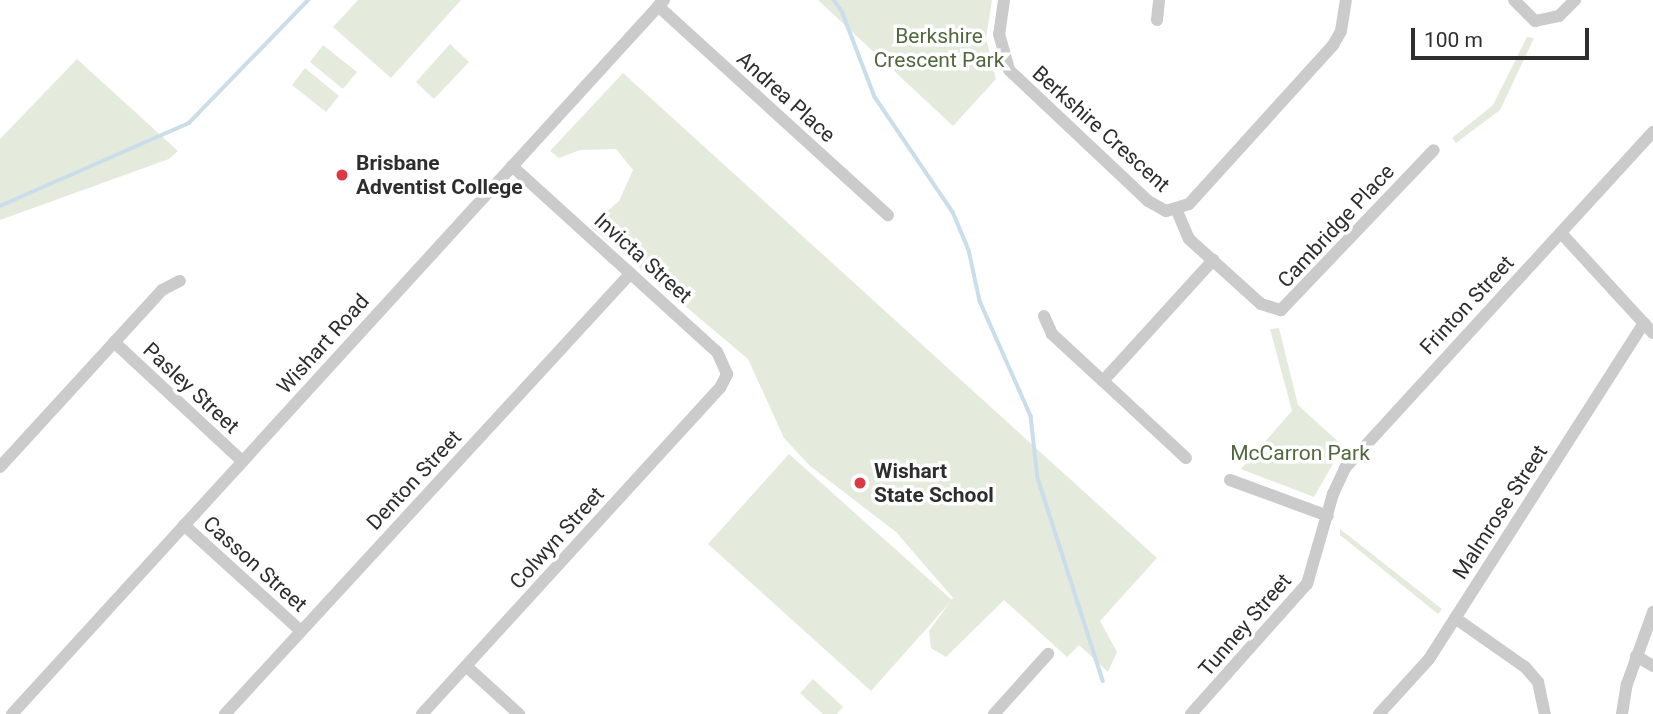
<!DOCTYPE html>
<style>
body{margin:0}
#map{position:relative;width:1653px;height:714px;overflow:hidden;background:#fff;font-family:Roboto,sans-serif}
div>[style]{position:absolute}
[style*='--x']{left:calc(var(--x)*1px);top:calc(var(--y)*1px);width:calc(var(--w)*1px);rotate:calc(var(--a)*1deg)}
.green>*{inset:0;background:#e4ebdd}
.stream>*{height:3.5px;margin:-1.75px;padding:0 1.75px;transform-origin:1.75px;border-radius:1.75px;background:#caddea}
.minor>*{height:12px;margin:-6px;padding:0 6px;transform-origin:6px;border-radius:6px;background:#cbcbcb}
.dots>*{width:19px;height:19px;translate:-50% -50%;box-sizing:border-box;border:4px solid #fff;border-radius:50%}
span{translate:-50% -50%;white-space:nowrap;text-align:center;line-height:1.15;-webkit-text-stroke:7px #fff;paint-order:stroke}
.park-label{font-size:21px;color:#51683e}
.street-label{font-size:21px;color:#2e2e2e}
.poi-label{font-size:21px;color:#2e2e2e;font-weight:700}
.left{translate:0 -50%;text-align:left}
.scale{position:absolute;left:1411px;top:28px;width:178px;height:32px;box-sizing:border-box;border:4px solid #2e2e2e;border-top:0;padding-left:9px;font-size:21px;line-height:24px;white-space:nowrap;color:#2e2e2e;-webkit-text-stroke:5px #fff;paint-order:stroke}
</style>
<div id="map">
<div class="green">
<i style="clip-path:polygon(358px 0,461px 0,391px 78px,333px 27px)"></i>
<i style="clip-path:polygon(818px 0,992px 0,986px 38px,996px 79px,953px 126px)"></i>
<i style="clip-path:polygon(1527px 37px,1534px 38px,1500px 110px,1456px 143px,1452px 138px,1493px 105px)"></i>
<i style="clip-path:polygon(450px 44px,469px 62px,434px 99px,416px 82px)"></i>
<i style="clip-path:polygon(323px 45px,357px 72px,343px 89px,310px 62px)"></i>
<i style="clip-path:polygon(77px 59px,178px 151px,169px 159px,0 220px,0 139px)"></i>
<i style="clip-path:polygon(305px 68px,339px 96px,326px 112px,292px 85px)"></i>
<i style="clip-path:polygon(623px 73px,1157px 558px,1100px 621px,1117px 652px,1108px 672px,1079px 645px,1067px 657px,1004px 600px,946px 657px,931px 648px,929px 631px,953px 598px,896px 532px,810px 466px,784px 438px,748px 359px,590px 226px,619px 201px,633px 170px,616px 149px,580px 150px,559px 158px,550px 151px)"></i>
<i style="clip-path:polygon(1279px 328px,1298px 405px,1343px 446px,1314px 497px,1241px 469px,1292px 411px,1270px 329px)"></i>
<i style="clip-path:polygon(789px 454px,952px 600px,871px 691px,708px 544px)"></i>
<i style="clip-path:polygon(1340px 529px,1442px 609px,1438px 614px,1340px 535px)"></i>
<i style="clip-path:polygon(813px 679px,843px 707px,837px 714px,823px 714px,800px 693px)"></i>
</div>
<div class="stream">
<i style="--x:834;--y:0;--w:14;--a:54"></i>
<i style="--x:842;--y:11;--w:92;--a:69"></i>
<i style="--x:875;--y:97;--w:139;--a:55.9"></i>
<i style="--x:953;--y:212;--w:41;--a:67.2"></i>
<i style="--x:969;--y:250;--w:52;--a:77.8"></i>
<i style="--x:980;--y:301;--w:126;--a:66.1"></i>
<i style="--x:1031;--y:416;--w:62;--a:83.6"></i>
<i style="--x:1038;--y:478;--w:213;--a:72.2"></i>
<i style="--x:0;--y:206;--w:206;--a:-23.7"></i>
<i style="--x:189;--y:123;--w:171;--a:-45.9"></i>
</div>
<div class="minor">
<i style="--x:1004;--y:0;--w:34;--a:98"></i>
<i style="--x:999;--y:34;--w:37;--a:74"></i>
<i style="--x:1009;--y:70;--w:191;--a:43.3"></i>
<i style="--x:1148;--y:201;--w:21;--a:29"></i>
<i style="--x:1166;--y:211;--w:24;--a:-17"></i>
<i style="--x:1189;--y:204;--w:215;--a:-47.8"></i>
<i style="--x:1333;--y:45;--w:16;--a:-60"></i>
<i style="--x:1341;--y:31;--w:31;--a:-81"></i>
<i style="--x:1514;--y:0;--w:30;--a:45"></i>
<i style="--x:1535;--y:21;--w:25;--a:-12"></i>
<i style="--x:1559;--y:16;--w:23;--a:-45"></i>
<i style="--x:658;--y:6;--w:311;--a:42.3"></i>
<i style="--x:1157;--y:20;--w:20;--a:-84"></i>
<i style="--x:1177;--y:211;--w:30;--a:67"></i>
<i style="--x:1189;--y:239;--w:97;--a:42.1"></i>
<i style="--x:1261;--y:304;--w:21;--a:17"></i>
<i style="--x:1281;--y:310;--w:221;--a:-46.3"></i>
<i style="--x:1561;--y:233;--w:136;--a:47.4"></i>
<i style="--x:1044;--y:316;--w:20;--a:66"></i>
<i style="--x:1052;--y:334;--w:69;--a:42.7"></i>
<i style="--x:114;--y:342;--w:175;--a:42.9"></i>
<i style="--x:1186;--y:458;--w:113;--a:-137.1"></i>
<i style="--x:1103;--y:381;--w:164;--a:-47.7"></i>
<i style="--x:0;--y:467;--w:240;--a:-47.5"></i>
<i style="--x:162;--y:290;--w:20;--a:-27"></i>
<i style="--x:1230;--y:480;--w:104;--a:20.2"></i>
<i style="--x:184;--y:525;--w:158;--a:42.2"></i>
<i style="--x:1455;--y:618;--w:85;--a:35"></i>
<i style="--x:1525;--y:667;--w:20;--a:49"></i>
<i style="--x:1538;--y:682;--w:33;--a:78"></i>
<i style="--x:1636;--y:656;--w:20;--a:30"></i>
<i style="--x:466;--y:666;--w:72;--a:42.2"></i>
<i style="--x:12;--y:714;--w:967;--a:-47.6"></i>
<i style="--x:225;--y:714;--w:599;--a:-47.37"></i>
<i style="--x:422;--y:714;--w:442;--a:-47.6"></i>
<i style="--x:720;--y:388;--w:16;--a:-63"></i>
<i style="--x:727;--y:374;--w:24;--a:-114"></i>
<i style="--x:717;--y:352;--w:277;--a:-137.8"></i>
<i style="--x:994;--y:714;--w:81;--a:-48"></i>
<i style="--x:1191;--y:714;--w:174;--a:-48.3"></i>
<i style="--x:1307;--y:584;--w:94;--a:-73.9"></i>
<i style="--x:1333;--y:494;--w:29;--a:-65"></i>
<i style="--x:1345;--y:468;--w:456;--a:-47.5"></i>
<i style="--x:1379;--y:714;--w:74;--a:-47.7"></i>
<i style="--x:1429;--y:659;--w:399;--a:-57.4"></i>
<i style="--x:1622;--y:714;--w:30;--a:-81"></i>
<i style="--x:1627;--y:684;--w:77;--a:-70.1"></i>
</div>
<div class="dots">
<i style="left:342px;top:175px;background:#dd3944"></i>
<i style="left:860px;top:483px;background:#dd3944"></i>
</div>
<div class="park-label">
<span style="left:939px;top:48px">Berkshire<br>Crescent Park</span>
<span style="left:1300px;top:453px">McCarron Park</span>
</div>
<div class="street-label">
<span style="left:786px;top:97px;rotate:42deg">Andrea Place</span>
<span style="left:1101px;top:129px;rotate:42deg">Berkshire Crescent</span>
<span style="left:1336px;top:226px;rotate:-47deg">Cambridge Place</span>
<span style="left:643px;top:258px;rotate:42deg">Invicta Street</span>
<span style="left:1467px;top:305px;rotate:-47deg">Frinton Street</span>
<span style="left:323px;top:344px;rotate:-48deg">Wishart Road</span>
<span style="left:191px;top:388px;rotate:43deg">Pasley Street</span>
<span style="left:414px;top:480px;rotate:-47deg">Denton Street</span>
<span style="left:1500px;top:512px;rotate:-57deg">Malmrose Street</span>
<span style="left:557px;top:538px;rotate:-48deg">Colwyn Street</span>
<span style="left:255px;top:564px;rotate:42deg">Casson Street</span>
<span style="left:1245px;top:625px;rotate:-49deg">Tunney Street</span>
</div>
<div class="poi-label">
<span class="left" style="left:356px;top:175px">Brisbane<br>Adventist College</span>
<span class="left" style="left:874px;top:483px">Wishart<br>State School</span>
</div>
<div class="scale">100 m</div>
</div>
